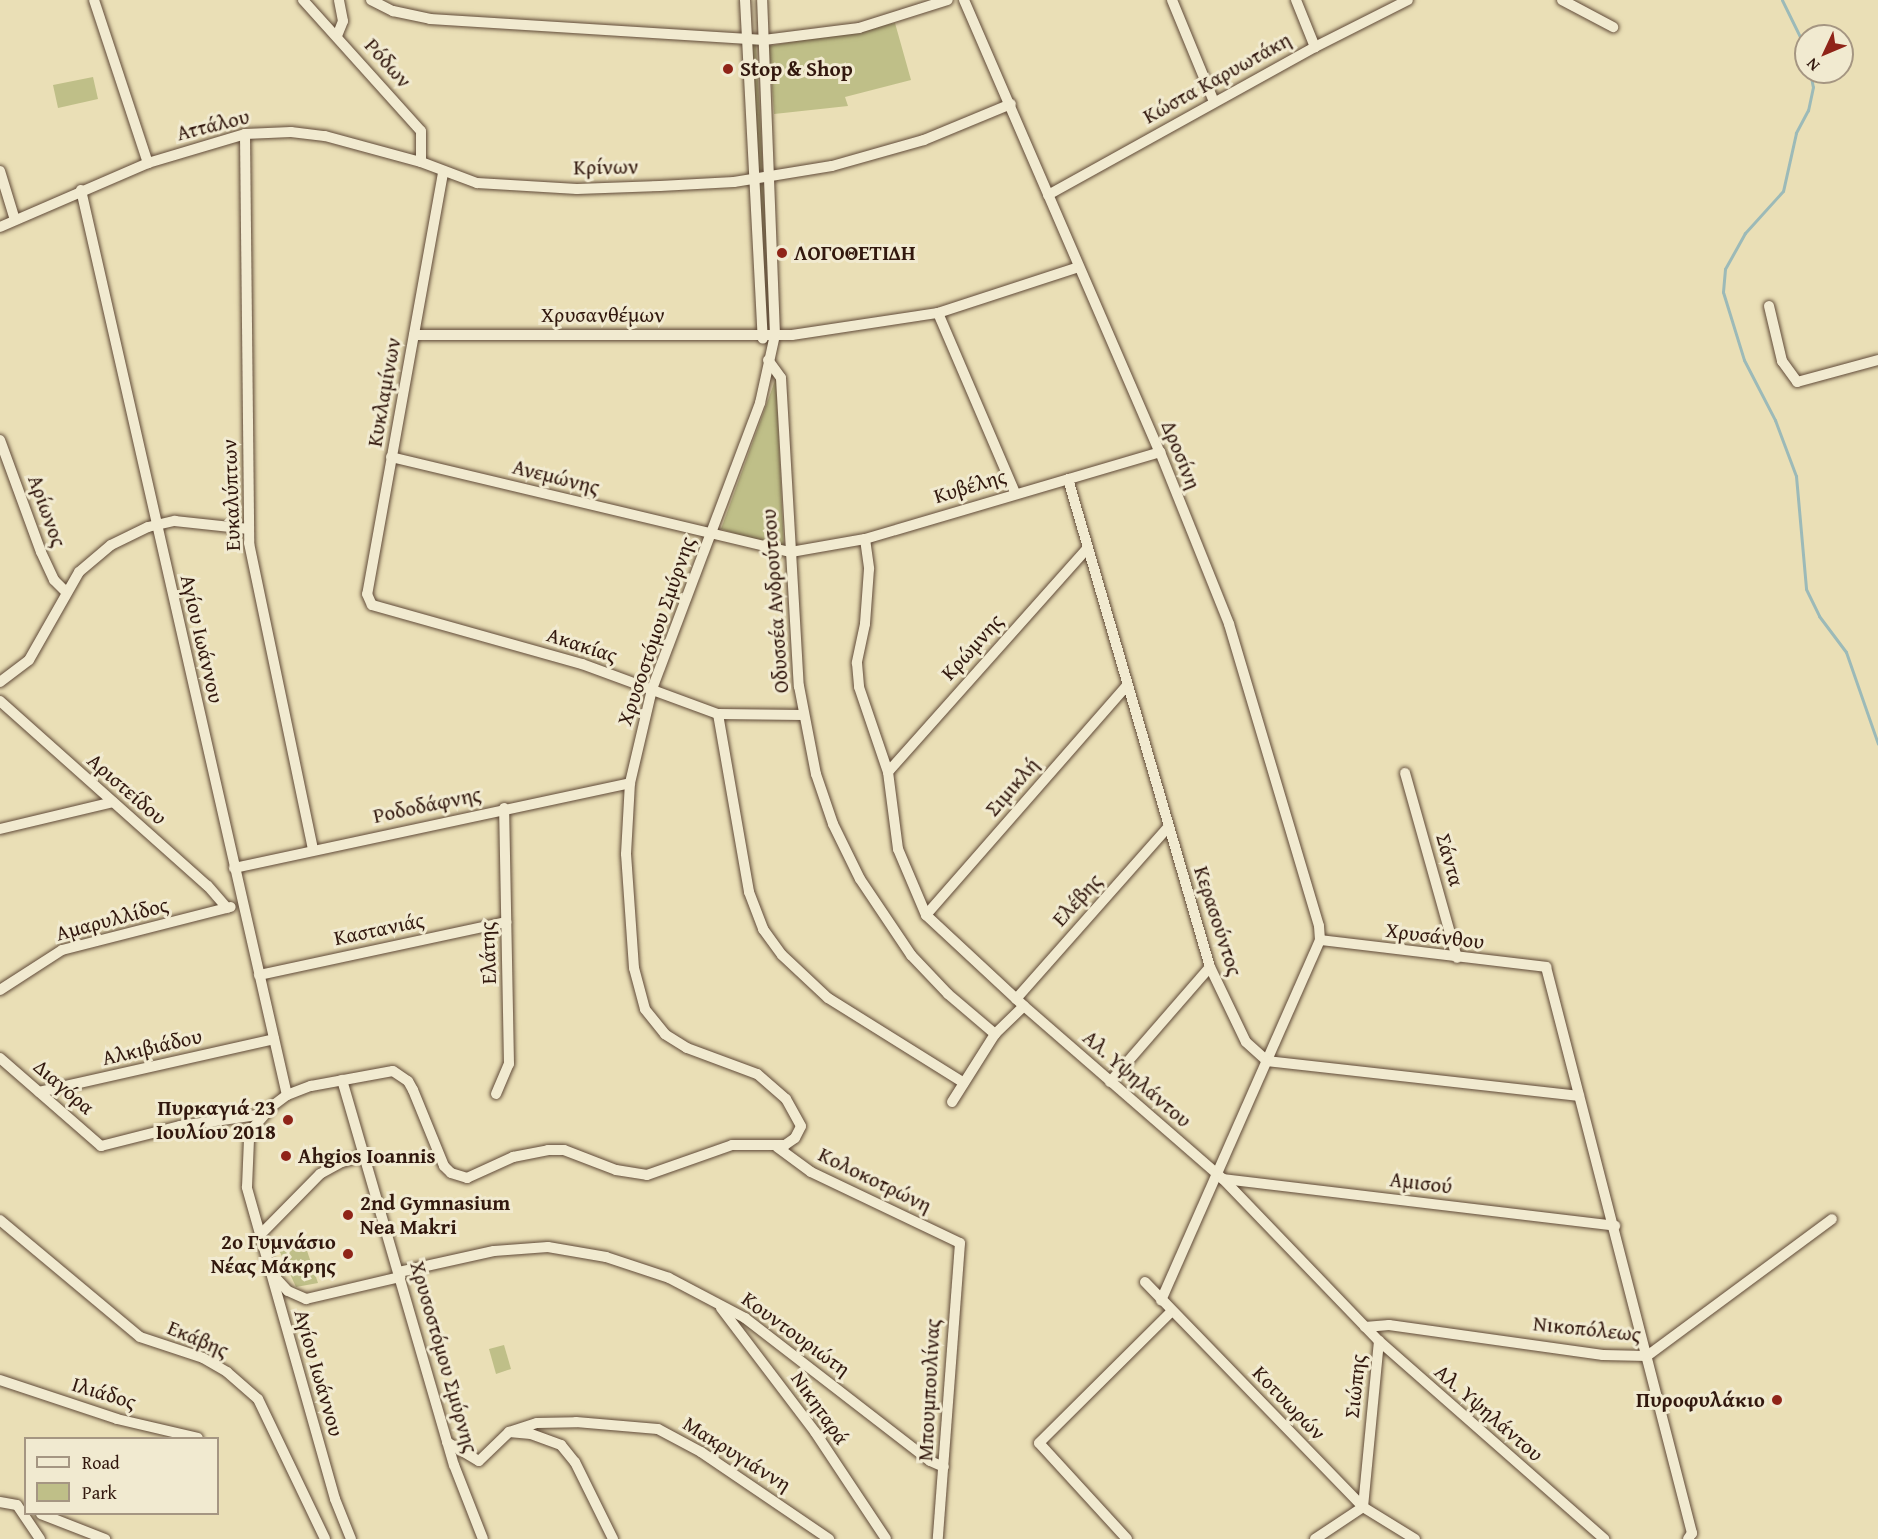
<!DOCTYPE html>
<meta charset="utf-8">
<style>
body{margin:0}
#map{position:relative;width:1878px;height:1539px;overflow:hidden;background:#eadfb6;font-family:"Gentium Book Plus",serif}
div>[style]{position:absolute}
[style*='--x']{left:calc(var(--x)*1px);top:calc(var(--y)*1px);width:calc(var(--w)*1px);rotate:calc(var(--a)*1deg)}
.green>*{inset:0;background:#bfbf88}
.stream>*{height:3px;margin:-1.5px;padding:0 1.5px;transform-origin:1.5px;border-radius:1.5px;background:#9cbab8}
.roads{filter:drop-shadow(0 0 2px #604a38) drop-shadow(0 0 2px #604a38)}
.minor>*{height:10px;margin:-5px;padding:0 5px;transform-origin:5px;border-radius:5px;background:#f1ead0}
.dots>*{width:16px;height:16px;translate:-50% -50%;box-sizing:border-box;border:3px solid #f1ead0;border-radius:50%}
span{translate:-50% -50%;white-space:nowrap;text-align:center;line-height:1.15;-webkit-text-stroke:6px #f1ead0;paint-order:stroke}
.street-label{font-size:21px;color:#32180e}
.poi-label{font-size:21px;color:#32180e;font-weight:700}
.left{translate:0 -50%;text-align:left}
.right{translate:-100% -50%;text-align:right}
.legend{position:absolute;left:24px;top:1437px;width:195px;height:78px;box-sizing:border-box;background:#f1ead0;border:2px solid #a59682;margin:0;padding:8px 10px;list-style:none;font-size:18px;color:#32180e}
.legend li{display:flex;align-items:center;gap:12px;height:30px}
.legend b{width:30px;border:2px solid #a59682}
.north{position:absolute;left:1794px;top:24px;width:60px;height:60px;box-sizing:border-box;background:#f1ead0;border:2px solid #a59682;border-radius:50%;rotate:226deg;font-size:16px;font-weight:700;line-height:24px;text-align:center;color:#32180e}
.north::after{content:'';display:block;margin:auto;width:21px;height:27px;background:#8f2418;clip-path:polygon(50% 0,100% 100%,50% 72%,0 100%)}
</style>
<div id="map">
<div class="green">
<i style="clip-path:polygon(895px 23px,911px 80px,845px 97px,848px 106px,774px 114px,769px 46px)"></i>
<i style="clip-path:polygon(751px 44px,756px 44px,763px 171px,757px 171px)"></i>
<i style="clip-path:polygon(93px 77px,98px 99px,58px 108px,53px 85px)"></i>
<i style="clip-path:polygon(758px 184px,763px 184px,772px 328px,767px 329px)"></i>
<i style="clip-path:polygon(776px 378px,784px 549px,721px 529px)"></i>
<i style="clip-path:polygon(304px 1242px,318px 1283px,296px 1287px,279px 1250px)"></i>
<i style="clip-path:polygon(504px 1345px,511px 1369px,496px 1374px,489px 1349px)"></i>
</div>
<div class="stream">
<i style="--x:1782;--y:0;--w:55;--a:63.9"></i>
<i style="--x:1810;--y:72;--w:15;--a:79"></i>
<i style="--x:1813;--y:87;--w:24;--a:102"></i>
<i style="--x:1808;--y:110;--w:26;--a:118"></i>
<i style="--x:1796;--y:133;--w:59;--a:102.6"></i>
<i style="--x:1783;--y:191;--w:57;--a:132.1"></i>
<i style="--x:1745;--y:233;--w:41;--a:119.1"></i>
<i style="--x:1725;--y:269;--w:23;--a:95"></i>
<i style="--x:1723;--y:292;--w:71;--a:72.8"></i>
<i style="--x:1744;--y:360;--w:68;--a:62.7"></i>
<i style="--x:1775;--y:420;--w:60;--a:69.4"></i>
<i style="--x:1796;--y:476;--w:113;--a:84.9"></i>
<i style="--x:1806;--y:589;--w:30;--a:64"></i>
<i style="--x:1819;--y:616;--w:45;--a:53.1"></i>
<i style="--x:1846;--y:652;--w:97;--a:70.8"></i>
</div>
<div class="roads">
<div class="minor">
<i style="--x:94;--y:0;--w:172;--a:71.7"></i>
<i style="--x:303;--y:0;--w:176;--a:48"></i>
<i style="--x:421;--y:131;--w:31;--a:90"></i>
<i style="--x:371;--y:0;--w:25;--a:27"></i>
<i style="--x:393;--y:11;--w:38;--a:12"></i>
<i style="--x:430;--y:19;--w:335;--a:3.6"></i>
<i style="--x:764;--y:40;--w:96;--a:-7.2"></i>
<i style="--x:859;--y:28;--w:93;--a:-17.5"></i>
<i style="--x:745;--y:0;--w:339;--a:87"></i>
<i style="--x:964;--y:0;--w:493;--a:66.6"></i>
<i style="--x:1160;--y:452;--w:185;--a:68.1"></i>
<i style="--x:1229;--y:624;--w:315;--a:73.4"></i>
<i style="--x:1319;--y:926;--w:14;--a:86"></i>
<i style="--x:1320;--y:940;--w:394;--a:113.8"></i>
<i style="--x:1172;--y:0;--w:110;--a:67.6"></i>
<i style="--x:1296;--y:0;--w:51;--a:68"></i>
<i style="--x:1562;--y:0;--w:58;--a:27.9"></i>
<i style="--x:337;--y:36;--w:16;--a:-68"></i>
<i style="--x:343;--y:21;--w:21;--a:-101"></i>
<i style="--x:245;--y:134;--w:409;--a:89.4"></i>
<i style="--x:249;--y:543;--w:313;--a:78.2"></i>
<i style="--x:0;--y:171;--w:51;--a:73"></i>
<i style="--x:443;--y:173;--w:428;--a:100.2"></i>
<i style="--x:367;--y:594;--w:12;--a:66"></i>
<i style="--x:372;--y:605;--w:218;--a:15.7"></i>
<i style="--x:582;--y:664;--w:145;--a:20.2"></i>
<i style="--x:718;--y:714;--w:85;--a:0.7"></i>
<i style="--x:81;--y:190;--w:928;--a:77.18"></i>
<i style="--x:1048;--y:195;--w:305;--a:-29"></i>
<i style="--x:1315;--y:47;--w:104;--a:-26.8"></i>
<i style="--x:0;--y:227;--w:161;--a:-23.4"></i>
<i style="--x:148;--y:163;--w:101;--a:-16.6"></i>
<i style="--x:245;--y:134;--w:46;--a:-2.5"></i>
<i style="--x:291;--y:132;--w:34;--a:7"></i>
<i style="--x:325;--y:136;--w:99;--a:15.2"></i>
<i style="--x:421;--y:162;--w:60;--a:20.6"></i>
<i style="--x:477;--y:183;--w:100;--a:3.4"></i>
<i style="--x:577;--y:189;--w:83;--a:-2.1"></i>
<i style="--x:660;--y:186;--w:74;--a:-3.1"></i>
<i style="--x:734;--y:182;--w:99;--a:-9.3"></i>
<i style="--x:832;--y:166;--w:96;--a:-15.8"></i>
<i style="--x:924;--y:140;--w:94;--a:-22.5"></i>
<i style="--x:1769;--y:306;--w:57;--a:76.7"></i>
<i style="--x:1782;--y:361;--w:26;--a:54"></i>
<i style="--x:1797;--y:382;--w:84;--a:-15.2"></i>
<i style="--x:938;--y:313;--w:196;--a:66.8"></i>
<i style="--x:414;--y:335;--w:378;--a:0"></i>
<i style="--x:792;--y:335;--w:148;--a:-8.6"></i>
<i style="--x:938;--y:313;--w:148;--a:-18.1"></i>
<i style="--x:768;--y:360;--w:22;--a:54"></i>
<i style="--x:781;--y:378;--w:309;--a:86.7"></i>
<i style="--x:799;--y:686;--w:90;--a:79.1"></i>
<i style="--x:816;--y:774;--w:53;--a:71.2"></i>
<i style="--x:833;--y:824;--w:61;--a:63.9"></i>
<i style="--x:860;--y:879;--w:92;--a:56.1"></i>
<i style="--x:911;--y:955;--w:54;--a:46.5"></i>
<i style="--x:948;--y:994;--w:62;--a:40.4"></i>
<i style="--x:0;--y:440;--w:119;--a:69.9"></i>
<i style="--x:41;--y:552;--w:31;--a:65"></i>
<i style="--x:54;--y:580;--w:17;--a:45"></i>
<i style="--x:391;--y:457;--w:411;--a:13.4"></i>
<i style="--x:791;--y:552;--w:75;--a:-10"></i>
<i style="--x:865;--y:539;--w:308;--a:-16.4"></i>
<i style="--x:1068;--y:479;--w:508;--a:73.78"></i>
<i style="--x:1210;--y:967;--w:83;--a:64.4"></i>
<i style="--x:1246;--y:1042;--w:28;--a:42"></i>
<i style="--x:1267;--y:1061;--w:314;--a:6.4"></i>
<i style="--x:865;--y:539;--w:30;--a:82"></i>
<i style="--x:869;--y:569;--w:55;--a:94.2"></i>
<i style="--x:865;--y:624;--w:40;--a:102"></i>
<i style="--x:857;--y:663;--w:24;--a:85"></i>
<i style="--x:859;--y:687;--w:90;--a:71.2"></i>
<i style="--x:888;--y:772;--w:78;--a:82.6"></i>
<i style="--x:898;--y:849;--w:72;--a:67"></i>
<i style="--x:926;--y:915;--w:134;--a:42.9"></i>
<i style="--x:1024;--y:1006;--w:264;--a:41"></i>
<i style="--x:1223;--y:1179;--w:225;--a:46.1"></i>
<i style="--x:1379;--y:1341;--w:300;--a:41.3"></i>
<i style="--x:0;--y:682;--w:36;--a:-37"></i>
<i style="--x:29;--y:660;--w:101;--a:-60.4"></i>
<i style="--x:79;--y:572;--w:42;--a:-40.2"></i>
<i style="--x:111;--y:545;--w:41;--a:-25.9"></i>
<i style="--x:148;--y:527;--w:28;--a:-13"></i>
<i style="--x:175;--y:521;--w:74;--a:6.2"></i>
<i style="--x:0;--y:701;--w:278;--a:41.7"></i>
<i style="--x:208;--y:886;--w:29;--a:49"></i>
<i style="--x:718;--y:714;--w:181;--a:80.1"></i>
<i style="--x:749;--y:892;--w:40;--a:69"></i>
<i style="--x:763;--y:929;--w:32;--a:54"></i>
<i style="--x:782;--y:955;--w:63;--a:43.1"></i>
<i style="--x:828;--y:998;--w:160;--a:32"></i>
<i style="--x:888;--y:772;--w:299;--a:-48.3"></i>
<i style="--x:1405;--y:773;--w:192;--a:74.3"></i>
<i style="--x:0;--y:829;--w:116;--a:-13.4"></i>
<i style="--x:234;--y:868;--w:405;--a:-12.1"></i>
<i style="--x:926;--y:915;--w:305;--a:-48.8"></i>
<i style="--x:1320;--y:940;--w:228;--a:6.8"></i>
<i style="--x:1546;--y:967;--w:585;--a:75.54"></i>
<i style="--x:1692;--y:1533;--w:7;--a:124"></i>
<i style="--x:259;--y:975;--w:253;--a:-12.1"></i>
<i style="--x:0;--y:990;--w:74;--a:-32.8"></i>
<i style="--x:62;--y:950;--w:174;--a:-14.3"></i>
<i style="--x:1016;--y:999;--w:230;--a:-48.5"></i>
<i style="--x:0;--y:1058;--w:134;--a:41.1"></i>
<i style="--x:101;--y:1146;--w:81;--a:-14.2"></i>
<i style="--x:180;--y:1126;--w:85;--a:-8.1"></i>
<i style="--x:342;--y:1080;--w:401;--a:73.8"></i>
<i style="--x:454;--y:1465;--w:79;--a:68.6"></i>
<i style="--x:1110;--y:1082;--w:152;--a:-49"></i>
<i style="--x:39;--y:1092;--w:241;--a:-12.7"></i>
<i style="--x:496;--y:1094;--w:33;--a:-67"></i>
<i style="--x:509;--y:1064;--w:256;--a:-91.1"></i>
<i style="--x:952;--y:1102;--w:80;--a:-57.7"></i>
<i style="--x:995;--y:1034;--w:40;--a:-44"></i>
<i style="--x:777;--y:1147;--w:42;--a:36.3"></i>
<i style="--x:811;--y:1172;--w:165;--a:25.5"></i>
<i style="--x:960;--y:1243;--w:297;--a:94.3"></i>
<i style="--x:1223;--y:1179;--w:395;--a:6.8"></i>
<i style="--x:0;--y:1220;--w:182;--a:39.9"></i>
<i style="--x:140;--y:1337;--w:66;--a:18.4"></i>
<i style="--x:203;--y:1358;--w:28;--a:30"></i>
<i style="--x:227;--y:1372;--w:41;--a:41.1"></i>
<i style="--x:258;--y:1399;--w:155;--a:64.4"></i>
<i style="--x:260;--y:1235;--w:86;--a:-45.5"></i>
<i style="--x:320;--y:1174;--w:25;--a:-29"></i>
<i style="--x:342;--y:1162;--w:24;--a:-15"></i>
<i style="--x:399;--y:1272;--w:97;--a:-12.5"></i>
<i style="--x:494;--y:1251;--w:54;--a:-4.2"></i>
<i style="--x:548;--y:1247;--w:59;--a:9.8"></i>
<i style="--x:606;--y:1257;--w:66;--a:18.4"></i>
<i style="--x:669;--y:1278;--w:86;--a:27.8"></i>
<i style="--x:745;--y:1318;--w:234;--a:37.7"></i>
<i style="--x:930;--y:1461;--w:15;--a:23"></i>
<i style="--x:272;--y:1274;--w:23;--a:47"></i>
<i style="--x:288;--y:1291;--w:20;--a:24"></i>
<i style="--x:306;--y:1299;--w:97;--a:-13.2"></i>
<i style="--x:1145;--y:1282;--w:313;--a:45.9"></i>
<i style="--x:1363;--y:1507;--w:61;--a:31.6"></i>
<i style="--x:721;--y:1308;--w:156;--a:52.8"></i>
<i style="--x:815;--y:1432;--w:128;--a:56.4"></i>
<i style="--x:1365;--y:1327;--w:24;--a:-5"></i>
<i style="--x:1389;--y:1325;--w:216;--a:8"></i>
<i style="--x:1603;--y:1355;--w:44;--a:1.3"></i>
<i style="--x:1647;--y:1356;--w:230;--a:-36.5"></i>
<i style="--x:0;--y:1380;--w:123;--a:18.4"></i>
<i style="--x:117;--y:1419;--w:83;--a:13.2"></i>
<i style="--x:509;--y:1432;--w:29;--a:-18"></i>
<i style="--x:537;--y:1423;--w:39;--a:-1"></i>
<i style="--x:576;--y:1422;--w:82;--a:4.9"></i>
<i style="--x:658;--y:1429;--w:49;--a:28.1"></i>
<i style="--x:701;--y:1452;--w:155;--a:34.2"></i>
<i style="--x:447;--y:1442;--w:37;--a:31"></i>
<i style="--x:479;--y:1461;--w:42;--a:-44"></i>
<i style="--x:509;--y:1432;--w:22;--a:5"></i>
<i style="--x:531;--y:1434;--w:32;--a:20"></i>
<i style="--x:561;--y:1445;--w:22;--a:51"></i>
<i style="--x:575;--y:1462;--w:86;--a:63.7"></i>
<i style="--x:0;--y:1502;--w:17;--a:10"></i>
<i style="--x:17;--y:1505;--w:41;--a:55.9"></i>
<i style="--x:41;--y:1514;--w:69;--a:21.3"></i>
<i style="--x:351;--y:1539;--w:43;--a:-111.8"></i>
<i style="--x:335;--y:1499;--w:324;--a:-105.8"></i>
<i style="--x:247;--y:1187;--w:47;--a:-87.6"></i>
<i style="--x:249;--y:1140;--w:13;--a:-72"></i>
<i style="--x:253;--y:1128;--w:28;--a:-49"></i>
<i style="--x:271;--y:1107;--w:20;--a:-37"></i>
<i style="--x:287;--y:1095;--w:26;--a:-21"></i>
<i style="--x:311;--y:1086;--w:83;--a:-10.4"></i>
<i style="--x:393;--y:1071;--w:18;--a:34"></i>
<i style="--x:408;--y:1081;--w:10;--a:61"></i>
<i style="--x:413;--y:1090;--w:82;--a:67.8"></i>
<i style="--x:444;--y:1166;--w:10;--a:45"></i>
<i style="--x:451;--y:1173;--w:17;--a:17"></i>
<i style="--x:467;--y:1178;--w:51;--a:-24.5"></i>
<i style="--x:513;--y:1157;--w:36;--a:-11"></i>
<i style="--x:548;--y:1150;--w:16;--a:0"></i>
<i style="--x:564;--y:1150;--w:56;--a:21"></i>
<i style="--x:616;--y:1170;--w:31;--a:9"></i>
<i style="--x:647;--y:1175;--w:90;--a:-19.4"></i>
<i style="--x:732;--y:1145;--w:53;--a:0"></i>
<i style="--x:785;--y:1145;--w:12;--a:-35"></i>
<i style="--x:795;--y:1138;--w:13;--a:-63"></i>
<i style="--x:801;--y:1126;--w:31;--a:-119"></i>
<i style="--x:786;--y:1099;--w:38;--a:-139"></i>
<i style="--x:757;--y:1074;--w:75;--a:-159.6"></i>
<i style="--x:687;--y:1048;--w:26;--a:-148"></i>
<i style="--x:665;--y:1034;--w:32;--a:-129"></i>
<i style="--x:645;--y:1009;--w:42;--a:-105"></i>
<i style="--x:634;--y:968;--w:114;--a:-94"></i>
<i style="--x:626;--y:854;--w:71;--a:-86.8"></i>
<i style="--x:630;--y:783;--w:97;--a:-76.8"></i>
<i style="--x:652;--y:689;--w:306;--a:-69.3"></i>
<i style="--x:760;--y:403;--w:70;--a:-77.6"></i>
<i style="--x:775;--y:335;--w:335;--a:-92.2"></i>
<i style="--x:1127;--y:1539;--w:130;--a:-132.5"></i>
<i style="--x:1039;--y:1443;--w:187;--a:-44.8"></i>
<i style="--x:1315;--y:1539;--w:58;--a:-33.7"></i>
<i style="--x:1363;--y:1507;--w:167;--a:-84.5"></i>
</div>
</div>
<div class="dots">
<i style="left:728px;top:69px;background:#8f2418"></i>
<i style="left:782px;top:253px;background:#8f2418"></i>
<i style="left:288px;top:1120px;background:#8f2418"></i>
<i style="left:286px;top:1156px;background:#8f2418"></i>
<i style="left:348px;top:1215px;background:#8f2418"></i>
<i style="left:348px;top:1254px;background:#8f2418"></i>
<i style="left:1777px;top:1400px;background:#8f2418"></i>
</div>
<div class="street-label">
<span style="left:388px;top:63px;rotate:48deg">Ρόδων</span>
<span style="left:1217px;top:78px;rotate:-29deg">Κώστα Καρυωτάκη</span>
<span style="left:213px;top:125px;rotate:-14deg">Αττάλου</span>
<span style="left:606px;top:167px;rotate:-1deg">Κρίνων</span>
<span style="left:603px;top:315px">Χρυσανθέμων</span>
<span style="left:384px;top:392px;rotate:-80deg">Κυκλαμίνων</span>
<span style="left:1181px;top:455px;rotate:68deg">Δροσίνη</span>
<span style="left:556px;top:477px;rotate:14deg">Ανεμώνης</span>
<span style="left:970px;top:486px;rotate:-17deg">Κυβέλης</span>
<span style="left:231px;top:495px;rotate:-92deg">Ευκαλύπτων</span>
<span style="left:47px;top:511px;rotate:70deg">Αρίωνος</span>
<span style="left:775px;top:601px;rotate:-94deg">Οδυσσέα Ανδρούτσου</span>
<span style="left:656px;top:631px;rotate:-71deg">Χρυσοστόμου Σμύρνης</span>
<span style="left:202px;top:639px;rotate:77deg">Αγίου Ιωάννου</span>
<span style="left:582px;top:645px;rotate:18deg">Ακακίας</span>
<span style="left:972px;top:647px;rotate:-48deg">Κρώμνης</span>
<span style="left:1012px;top:787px;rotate:-49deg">Σιμικλή</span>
<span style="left:127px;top:789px;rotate:41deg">Αριστείδου</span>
<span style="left:427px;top:805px;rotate:-12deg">Ροδοδάφνης</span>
<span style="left:1450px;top:860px;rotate:74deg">Σάντα</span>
<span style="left:1077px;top:900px;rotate:-48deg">Ελέβης</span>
<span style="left:112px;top:919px;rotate:-15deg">Αμαρυλλίδος</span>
<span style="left:1218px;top:921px;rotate:72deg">Κερασούντος</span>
<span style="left:379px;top:929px;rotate:-12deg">Καστανιάς</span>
<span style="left:1435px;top:936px;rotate:7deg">Χρυσάνθου</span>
<span style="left:488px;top:953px;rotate:-92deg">Ελάτης</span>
<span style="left:152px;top:1047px;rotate:-13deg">Αλκιβιάδου</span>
<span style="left:1137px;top:1079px;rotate:41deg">Αλ. Υψηλάντου</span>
<span style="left:64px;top:1087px;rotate:41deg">Διαγόρα</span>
<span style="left:875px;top:1180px;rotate:26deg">Κολοκοτρώνη</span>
<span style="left:1421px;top:1183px;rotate:7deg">Αμισού</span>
<span style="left:1587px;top:1329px;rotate:6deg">Νικοπόλεως</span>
<span style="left:796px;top:1334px;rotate:36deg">Κουντουριώτη</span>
<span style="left:198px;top:1339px;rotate:23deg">Εκάβης</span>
<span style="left:444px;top:1357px;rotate:74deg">Χρυσοστόμου Σμύρνης</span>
<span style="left:319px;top:1373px;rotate:74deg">Αγίου Ιωάννου</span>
<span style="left:1355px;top:1386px;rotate:-84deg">Σιώπης</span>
<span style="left:929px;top:1390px;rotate:-87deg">Μπουμπουλίνας</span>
<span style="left:104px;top:1393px;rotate:17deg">Ιλιάδος</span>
<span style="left:1289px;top:1403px;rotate:46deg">Κοτυωρών</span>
<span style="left:820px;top:1408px;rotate:55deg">Νικηταρά</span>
<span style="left:1489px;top:1413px;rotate:41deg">Αλ. Υψηλάντου</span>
<span style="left:737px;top:1454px;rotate:32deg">Μακρυγιάννη</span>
</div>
<div class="poi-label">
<span class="left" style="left:740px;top:69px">Stop &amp; Shop</span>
<span class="left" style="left:794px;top:253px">ΛΟΓΟΘΕΤΙΔΗ</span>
<span class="right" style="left:276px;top:1120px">Πυρκαγιά 23<br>Ιουλίου 2018</span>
<span class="left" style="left:298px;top:1156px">Ahgios Ioannis</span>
<span class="left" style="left:360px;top:1215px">2nd Gymnasium<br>Nea Makri</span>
<span class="right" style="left:336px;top:1254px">2ο Γυμνάσιο<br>Νέας Μάκρης</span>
<span class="right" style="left:1765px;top:1400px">Πυροφυλάκιο</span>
</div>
<ul class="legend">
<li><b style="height:8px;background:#f1ead0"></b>Road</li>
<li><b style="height:16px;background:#bfbf88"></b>Park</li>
</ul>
<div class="north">N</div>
</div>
